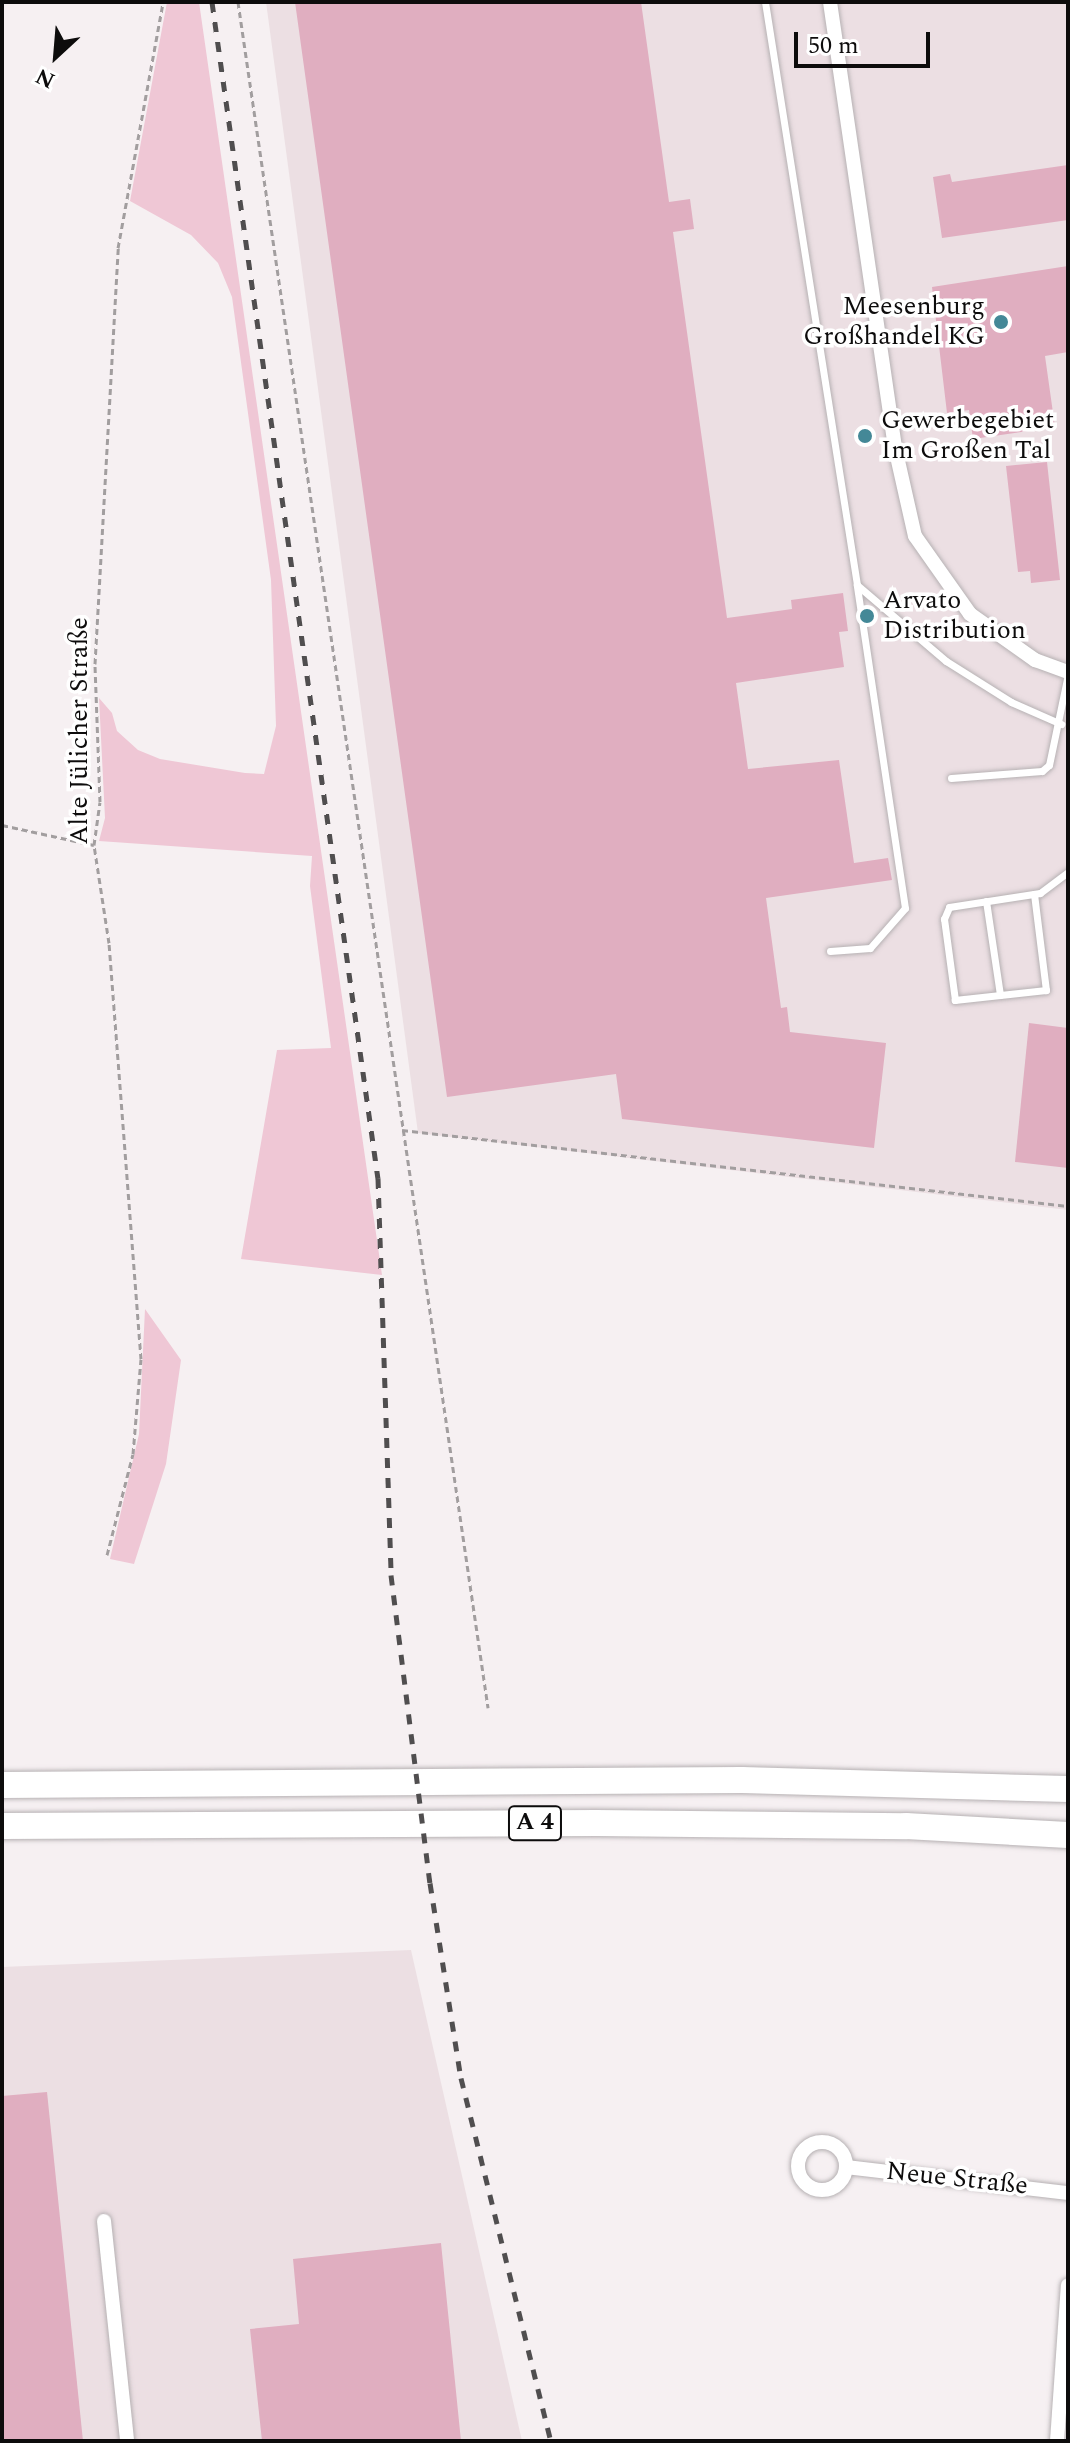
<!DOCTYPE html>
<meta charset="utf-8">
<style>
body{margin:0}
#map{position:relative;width:1070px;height:2443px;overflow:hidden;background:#f6f0f2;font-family:Spectral,serif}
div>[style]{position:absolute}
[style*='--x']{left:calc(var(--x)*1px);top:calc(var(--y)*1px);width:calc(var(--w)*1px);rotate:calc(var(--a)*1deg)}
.built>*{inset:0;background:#ecdfe3}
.green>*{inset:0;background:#efc7d5}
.building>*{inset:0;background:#e0aec0}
.path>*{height:3px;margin-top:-1.5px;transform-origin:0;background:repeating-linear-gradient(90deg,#a29e9f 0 6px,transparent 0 10px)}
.roads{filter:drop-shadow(0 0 2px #b6b1b3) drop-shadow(0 0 2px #b6b1b3)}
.service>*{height:7px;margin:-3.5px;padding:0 3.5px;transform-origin:3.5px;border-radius:3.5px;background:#fff}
.minor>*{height:14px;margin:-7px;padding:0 7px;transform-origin:7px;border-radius:7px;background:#fff}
.minor>.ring{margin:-7px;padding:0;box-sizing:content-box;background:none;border:14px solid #fff;border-radius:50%}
.motorway>*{height:26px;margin:-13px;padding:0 13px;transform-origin:13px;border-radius:13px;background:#fff}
.rail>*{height:5px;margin-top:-2.5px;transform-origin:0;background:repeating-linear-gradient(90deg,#504e4f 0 10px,transparent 0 20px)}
.dots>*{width:22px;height:22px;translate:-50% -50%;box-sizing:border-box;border:4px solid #fff;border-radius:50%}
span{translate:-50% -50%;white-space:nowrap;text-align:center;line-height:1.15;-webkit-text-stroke:7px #fff;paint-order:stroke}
.shield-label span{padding:2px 6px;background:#fff;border:2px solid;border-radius:6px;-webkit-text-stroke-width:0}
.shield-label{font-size:24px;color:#0d0c0c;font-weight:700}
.poi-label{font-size:26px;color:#0d0c0c}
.right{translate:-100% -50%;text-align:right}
.left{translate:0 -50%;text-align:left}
.street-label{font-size:26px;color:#0d0c0c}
.frame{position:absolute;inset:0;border:4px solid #0d0c0c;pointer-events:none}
.north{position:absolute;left:16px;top:16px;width:80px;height:80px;-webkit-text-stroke:6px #fff;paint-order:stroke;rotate:206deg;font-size:22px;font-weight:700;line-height:32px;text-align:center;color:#0d0c0c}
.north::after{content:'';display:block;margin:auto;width:28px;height:36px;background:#0d0c0c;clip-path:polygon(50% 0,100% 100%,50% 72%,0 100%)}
.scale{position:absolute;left:794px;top:32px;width:136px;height:36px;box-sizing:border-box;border:4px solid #0d0c0c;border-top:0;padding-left:10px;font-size:24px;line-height:28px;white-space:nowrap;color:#0d0c0c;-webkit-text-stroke:6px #fff;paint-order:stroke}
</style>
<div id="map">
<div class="built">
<i style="clip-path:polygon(266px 2px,1068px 2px,1068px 1210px,418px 1133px)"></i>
<i style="clip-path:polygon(411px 1950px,522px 2441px,2px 2441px,2px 1967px)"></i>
</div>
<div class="green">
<i style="clip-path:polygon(167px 2px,199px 2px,382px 1275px,241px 1259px,277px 1050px,331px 1048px,310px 886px,312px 856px,99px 841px,105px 818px,99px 698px,112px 713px,117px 731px,138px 750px,160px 759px,245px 773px,264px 774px,276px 726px,271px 580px,232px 297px,218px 263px,191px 235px,130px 201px)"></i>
<i style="clip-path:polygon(145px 1309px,181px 1360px,166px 1464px,134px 1564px,110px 1559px,139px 1434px)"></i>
</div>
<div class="building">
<i style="clip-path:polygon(295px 2px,641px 2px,669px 202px,690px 199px,694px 229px,673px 232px,727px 618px,792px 609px,791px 600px,843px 593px,848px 631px,839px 632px,844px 667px,736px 683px,748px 769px,839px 760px,854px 863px,888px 858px,892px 880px,766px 898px,781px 1008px,787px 1007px,790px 1032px,886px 1043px,874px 1148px,622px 1119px,616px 1074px,447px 1097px)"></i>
<i style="clip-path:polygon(1068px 165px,1068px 220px,942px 238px,933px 177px,950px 174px,952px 182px)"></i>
<i style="clip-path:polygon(1068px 266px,1068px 352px,1045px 356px,1055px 427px,973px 439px,969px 410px,947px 413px,932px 287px)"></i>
<i style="clip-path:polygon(1047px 462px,1060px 580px,1031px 583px,1030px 571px,1018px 572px,1006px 466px)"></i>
<i style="clip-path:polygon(1029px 1023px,1068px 1028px,1068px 1168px,1015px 1162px)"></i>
<i style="clip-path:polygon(47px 2092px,83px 2441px,2px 2441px,2px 2096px)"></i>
<i style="clip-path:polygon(441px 2243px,461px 2441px,262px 2441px,250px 2329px,299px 2324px,293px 2259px)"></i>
</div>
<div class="path">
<i style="--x:238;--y:2;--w:1724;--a:81.66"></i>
<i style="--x:2;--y:825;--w:94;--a:12.3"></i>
<i style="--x:402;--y:1130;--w:670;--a:6.51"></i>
<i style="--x:107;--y:1555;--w:104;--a:-75.6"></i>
<i style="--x:133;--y:1454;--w:95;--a:-85.2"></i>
<i style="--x:141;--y:1359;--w:417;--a:-94.4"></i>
<i style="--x:109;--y:943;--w:99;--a:-98.7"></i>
<i style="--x:94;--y:845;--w:43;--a:-82.1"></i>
<i style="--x:100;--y:802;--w:138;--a:-92.1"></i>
<i style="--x:95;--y:664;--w:417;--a:-86.8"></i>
<i style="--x:118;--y:248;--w:250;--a:-79.6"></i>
</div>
<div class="roads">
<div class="service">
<i style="--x:765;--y:2;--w:590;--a:81.03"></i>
<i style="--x:857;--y:585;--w:117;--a:40.5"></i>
<i style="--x:946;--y:661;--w:77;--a:32.2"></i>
<i style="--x:1011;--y:702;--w:55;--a:23.7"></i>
<i style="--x:951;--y:778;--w:91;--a:-4.4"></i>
<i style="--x:1042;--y:771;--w:9;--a:-41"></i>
<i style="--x:1049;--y:765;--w:93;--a:-78.2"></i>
<i style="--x:1034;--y:894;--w:97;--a:82.9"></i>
<i style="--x:1046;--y:990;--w:92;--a:173.7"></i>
<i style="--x:955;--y:1000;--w:82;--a:-97.7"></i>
<i style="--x:944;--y:919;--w:13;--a:-67"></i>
<i style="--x:949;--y:907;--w:92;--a:-8.7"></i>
<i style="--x:1040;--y:893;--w:35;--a:-37"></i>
<i style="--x:986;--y:901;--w:95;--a:81.5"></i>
<i style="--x:830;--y:951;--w:40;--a:-4.3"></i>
<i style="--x:870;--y:948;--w:53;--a:-48.8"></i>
<i style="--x:905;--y:908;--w:327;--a:-98.5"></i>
</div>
<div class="minor">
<i style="--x:830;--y:2;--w:446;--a:81.7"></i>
<i style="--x:894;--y:443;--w:95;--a:77.3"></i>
<i style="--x:915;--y:536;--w:95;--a:54.8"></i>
<i style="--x:970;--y:614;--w:80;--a:35.3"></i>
<i style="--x:1035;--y:660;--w:35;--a:20"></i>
<i class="ring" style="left:798px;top:2142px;width:34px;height:34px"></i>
<i style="--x:846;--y:2167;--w:224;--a:6.7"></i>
<i style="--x:104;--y:2221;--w:221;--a:84"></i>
<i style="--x:1057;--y:2441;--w:156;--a:-86"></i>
</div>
<div class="motorway">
<i style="--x:2;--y:1785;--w:740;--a:-0.39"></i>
<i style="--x:742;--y:1780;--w:326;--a:1.6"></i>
<i style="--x:2;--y:1826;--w:594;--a:-0.29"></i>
<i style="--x:596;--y:1823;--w:310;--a:0.6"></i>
<i style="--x:906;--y:1826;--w:162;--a:3.2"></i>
</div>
</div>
<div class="rail">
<i style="--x:212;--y:2;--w:1188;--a:81.97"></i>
<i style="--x:378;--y:1178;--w:397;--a:88.1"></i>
<i style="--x:391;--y:1575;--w:310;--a:82.8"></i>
<i style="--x:430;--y:1883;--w:197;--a:81"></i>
<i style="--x:461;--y:2078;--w:374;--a:76.1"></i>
</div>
<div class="dots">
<i style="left:1001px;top:322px;background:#448897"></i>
<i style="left:865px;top:436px;background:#448897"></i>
<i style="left:867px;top:616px;background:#448897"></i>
</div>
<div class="shield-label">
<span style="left:535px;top:1823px">A 4</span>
</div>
<div class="poi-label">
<span class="right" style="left:985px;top:322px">Meesenburg<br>Großhandel KG</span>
<span class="left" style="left:881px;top:436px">Gewerbegebiet<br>Im Großen Tal</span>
<span class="left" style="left:883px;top:616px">Arvato<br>Distribution</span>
</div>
<div class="street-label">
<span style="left:80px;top:731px;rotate:-90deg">Alte Jülicher Straße</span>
<span style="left:957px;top:2179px;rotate:6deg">Neue Straße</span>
</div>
<div class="frame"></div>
<div class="north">N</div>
<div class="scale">50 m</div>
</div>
